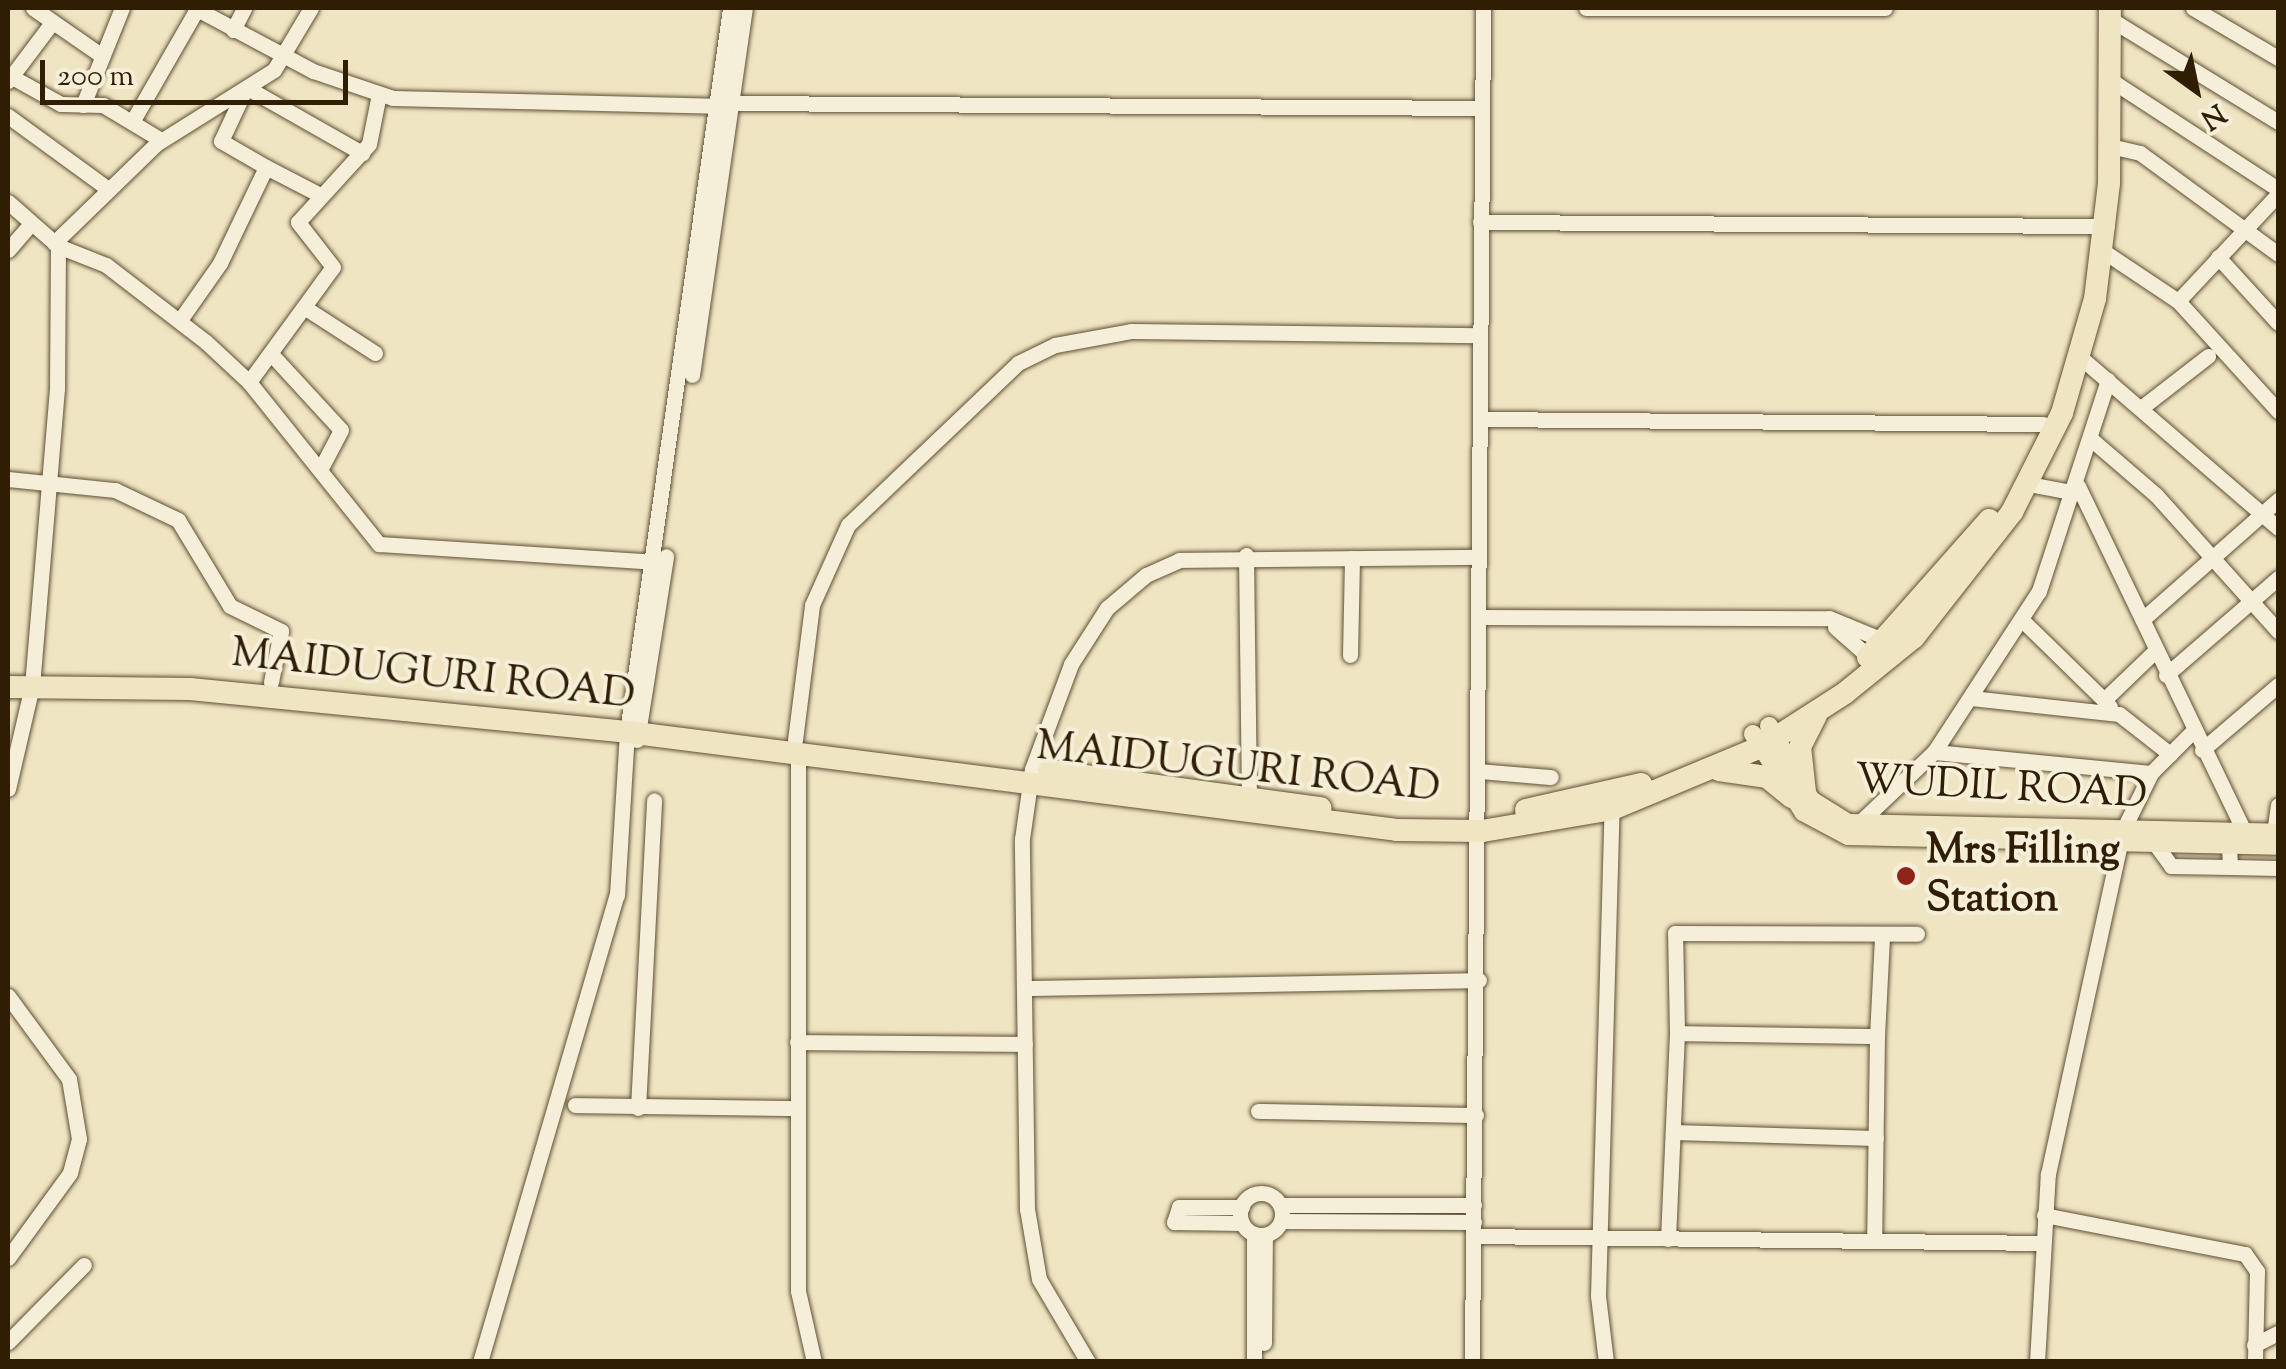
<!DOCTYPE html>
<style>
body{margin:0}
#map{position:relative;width:2286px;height:1369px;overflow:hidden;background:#f0e5c3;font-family:"Sorts Mill Goudy",serif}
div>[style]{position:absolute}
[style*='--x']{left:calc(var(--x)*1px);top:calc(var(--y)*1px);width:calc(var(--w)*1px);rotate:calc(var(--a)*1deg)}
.roads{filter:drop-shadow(0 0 2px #5f4f34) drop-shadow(0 0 2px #5f4f34)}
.minor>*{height:15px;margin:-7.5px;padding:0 7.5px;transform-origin:7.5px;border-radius:7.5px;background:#f5eed8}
.minor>.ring{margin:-7.5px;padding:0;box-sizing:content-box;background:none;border:15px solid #f5eed8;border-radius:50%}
.major>*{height:18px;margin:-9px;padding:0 9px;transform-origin:9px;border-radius:9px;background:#f0e5c3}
.highway>*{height:22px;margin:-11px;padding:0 11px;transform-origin:11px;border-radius:11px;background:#f0e5c3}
.dots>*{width:28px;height:28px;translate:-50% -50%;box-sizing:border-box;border:5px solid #f5eed8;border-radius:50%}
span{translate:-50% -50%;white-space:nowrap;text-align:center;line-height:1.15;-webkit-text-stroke:8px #f5eed8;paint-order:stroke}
.street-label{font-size:42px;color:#2f1d04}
.poi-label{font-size:42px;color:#2f1d04;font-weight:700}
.left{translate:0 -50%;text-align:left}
.frame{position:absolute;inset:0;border:10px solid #2f1d04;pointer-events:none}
.north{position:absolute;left:2146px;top:40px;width:100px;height:100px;-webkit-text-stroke:8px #f5eed8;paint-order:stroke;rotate:147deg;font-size:28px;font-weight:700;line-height:40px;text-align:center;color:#2f1d04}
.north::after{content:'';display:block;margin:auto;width:35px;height:45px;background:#2f1d04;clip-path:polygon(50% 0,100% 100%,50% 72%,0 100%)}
.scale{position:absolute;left:40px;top:60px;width:308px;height:45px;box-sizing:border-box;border:5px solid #2f1d04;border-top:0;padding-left:12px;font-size:30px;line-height:35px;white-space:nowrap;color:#2f1d04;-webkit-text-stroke:8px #f5eed8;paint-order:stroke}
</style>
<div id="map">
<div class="roads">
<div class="minor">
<i style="--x:33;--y:8;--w:84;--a:34.8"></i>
<i style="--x:195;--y:8;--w:134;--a:28.1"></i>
<i style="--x:313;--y:71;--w:84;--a:18.6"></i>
<i style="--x:393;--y:98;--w:322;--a:1.4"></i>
<i style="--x:1586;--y:8;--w:299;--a:0"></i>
<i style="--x:2193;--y:8;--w:99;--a:30.5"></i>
<i style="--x:2110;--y:19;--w:197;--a:31.5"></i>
<i style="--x:233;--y:30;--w:25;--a:-63"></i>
<i style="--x:12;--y:77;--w:56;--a:28.9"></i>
<i style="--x:61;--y:104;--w:42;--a:1.4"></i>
<i style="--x:103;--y:105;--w:68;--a:31.1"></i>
<i style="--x:2109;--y:79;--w:202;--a:33.1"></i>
<i style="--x:8;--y:81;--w:71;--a:-53"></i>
<i style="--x:251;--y:90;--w:128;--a:29.6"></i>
<i style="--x:244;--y:92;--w:54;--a:115.1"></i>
<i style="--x:221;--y:141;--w:52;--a:30"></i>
<i style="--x:731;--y:103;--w:751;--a:0.38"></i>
<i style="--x:83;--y:105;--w:105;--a:-68.1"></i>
<i style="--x:8;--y:116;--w:124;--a:36.1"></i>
<i style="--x:132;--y:122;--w:130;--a:-60.1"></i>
<i style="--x:2110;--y:146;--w:31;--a:13"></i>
<i style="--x:2140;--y:153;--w:171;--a:36.2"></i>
<i style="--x:8;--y:202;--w:67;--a:41.3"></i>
<i style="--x:58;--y:246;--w:52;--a:21.6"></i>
<i style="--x:106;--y:265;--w:126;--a:37.6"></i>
<i style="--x:206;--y:342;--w:59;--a:42.9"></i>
<i style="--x:249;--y:382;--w:208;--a:51.3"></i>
<i style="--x:379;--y:544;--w:283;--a:3.7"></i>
<i style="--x:1480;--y:222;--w:627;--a:0.37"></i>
<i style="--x:54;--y:243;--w:142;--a:-44.1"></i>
<i style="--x:156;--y:144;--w:139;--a:-32.1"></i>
<i style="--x:274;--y:70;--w:72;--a:-59.2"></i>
<i style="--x:8;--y:250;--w:35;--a:-49"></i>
<i style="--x:2103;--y:251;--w:90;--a:33.7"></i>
<i style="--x:2178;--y:301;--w:149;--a:47.7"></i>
<i style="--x:2218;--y:257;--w:89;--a:47.7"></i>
<i style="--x:2178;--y:301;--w:146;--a:-46.9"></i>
<i style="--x:307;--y:309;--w:81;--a:32.9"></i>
<i style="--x:180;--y:320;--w:70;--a:-54.9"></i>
<i style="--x:220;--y:263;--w:106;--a:-64.4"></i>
<i style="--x:266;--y:167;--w:59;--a:27.4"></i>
<i style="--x:273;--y:356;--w:100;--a:47.4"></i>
<i style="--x:341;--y:430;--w:45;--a:117.7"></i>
<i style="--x:2080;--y:357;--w:262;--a:40.8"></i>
<i style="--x:692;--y:375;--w:371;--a:-81.8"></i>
<i style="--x:249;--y:382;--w:142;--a:-53.9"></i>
<i style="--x:333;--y:267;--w:57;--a:-127.9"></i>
<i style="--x:298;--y:222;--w:105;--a:-47.7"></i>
<i style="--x:369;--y:144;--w:51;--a:-78.7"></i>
<i style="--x:2141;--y:408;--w:85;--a:-37.8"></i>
<i style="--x:1480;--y:419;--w:563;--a:0.51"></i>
<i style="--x:2092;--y:440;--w:84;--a:40.7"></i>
<i style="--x:2156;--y:495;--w:183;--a:48.1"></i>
<i style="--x:8;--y:479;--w:108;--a:5.9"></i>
<i style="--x:115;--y:490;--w:70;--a:25.5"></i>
<i style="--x:178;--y:520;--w:100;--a:58.8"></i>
<i style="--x:230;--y:606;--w:57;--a:26.1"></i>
<i style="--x:281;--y:631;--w:52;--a:101.1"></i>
<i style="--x:2029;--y:484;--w:48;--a:10.8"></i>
<i style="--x:2078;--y:486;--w:385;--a:64.3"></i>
<i style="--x:1246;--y:555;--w:241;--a:89.3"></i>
<i style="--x:1478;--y:617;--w:351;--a:0.2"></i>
<i style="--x:1829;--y:618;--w:61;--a:22.3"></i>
<i style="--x:2144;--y:618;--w:179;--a:-41.4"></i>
<i style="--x:2022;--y:620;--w:115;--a:44.3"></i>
<i style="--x:1835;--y:627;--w:45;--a:41.4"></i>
<i style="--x:1350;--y:655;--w:97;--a:-88.8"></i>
<i style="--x:2166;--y:675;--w:148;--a:-40.9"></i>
<i style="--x:1971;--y:698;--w:149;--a:6.2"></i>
<i style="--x:2119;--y:714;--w:65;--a:38.1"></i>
<i style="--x:2110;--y:707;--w:9;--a:-131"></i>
<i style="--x:2104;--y:700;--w:72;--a:-43.9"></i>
<i style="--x:637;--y:740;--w:186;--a:-81"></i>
<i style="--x:795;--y:740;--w:136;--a:-82.8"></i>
<i style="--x:812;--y:605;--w:88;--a:-65.8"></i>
<i style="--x:848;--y:525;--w:235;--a:-43.6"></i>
<i style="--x:1018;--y:363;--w:41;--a:-25.9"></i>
<i style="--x:1055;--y:345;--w:77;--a:-10.4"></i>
<i style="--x:1131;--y:331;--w:349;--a:0.7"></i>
<i style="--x:2202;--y:750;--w:100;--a:-40.5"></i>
<i style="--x:1934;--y:752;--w:218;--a:5.5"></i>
<i style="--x:798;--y:755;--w:536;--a:90"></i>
<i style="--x:798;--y:1291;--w:73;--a:77.3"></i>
<i style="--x:1479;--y:771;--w:72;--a:4.8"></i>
<i style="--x:8;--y:789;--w:106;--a:-76.9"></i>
<i style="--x:32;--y:686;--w:298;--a:-85.2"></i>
<i style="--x:57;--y:389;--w:143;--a:-89.6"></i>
<i style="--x:1857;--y:825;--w:106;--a:-43.5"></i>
<i style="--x:1934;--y:752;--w:192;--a:-56.9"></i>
<i style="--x:2039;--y:591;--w:222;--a:-71.9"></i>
<i style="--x:2274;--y:833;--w:28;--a:-82"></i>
<i style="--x:2156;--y:845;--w:26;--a:54"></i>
<i style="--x:2171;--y:866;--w:59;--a:1"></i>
<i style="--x:2229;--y:847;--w:20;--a:87"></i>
<i style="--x:2230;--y:867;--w:48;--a:1.2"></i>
<i style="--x:1025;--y:988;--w:454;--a:-1"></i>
<i style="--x:8;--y:996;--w:103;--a:53.7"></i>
<i style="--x:69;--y:1079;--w:61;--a:80.5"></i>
<i style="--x:79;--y:1139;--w:35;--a:105"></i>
<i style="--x:70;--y:1173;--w:105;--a:126.1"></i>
<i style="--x:1677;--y:1033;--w:100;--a:-91.1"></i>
<i style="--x:1675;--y:933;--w:242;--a:0.2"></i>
<i style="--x:1877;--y:1036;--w:99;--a:-87.1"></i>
<i style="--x:797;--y:1042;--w:228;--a:0.5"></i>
<i style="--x:575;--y:1105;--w:222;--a:0.8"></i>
<i style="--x:638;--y:1108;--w:308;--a:-87"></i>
<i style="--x:1258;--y:1111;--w:218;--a:1.1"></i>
<i style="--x:1673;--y:1132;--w:203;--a:1.7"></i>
<i class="ring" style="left:1240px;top:1193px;width:27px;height:27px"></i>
<i style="--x:1280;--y:1205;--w:194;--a:0"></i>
<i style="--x:1242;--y:1207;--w:63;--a:180"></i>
<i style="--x:1179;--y:1207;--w:16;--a:108"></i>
<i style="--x:1174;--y:1222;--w:68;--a:0.8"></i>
<i style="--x:2044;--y:1215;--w:205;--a:11"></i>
<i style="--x:2245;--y:1254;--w:21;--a:55"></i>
<i style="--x:2257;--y:1271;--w:91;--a:91.3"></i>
<i style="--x:1281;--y:1221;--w:193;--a:0.3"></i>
<i style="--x:1473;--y:1236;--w:569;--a:0.7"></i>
<i style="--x:1668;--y:1239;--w:206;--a:-87.5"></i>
<i style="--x:1677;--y:1033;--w:200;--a:0.9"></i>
<i style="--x:1877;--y:1036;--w:205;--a:90.8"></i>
<i style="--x:8;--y:1342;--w:108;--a:-45.4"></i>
<i style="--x:1264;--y:1343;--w:108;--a:-89.5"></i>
<i style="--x:2254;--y:1345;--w:27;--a:-27"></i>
<i style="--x:480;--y:1362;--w:487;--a:-73.7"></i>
<i style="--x:617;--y:895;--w:163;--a:-86.5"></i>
<i style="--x:627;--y:732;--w:731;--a:-81.9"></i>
<i style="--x:1088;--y:1362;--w:96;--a:-120.6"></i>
<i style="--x:1039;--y:1279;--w:71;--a:-99.7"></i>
<i style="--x:1027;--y:1209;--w:370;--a:-90.8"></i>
<i style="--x:1022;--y:839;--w:71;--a:-81.9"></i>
<i style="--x:1032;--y:769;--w:112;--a:-69.6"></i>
<i style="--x:1071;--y:664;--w:67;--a:-57.3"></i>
<i style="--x:1107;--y:608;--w:51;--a:-40.2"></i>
<i style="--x:1146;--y:575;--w:36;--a:-24"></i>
<i style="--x:1179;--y:560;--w:300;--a:-0.6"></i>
<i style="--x:1254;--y:1362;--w:128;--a:-90"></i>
<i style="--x:1472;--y:1362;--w:1354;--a:-89.53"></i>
<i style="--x:1606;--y:1362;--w:66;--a:-96.9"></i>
<i style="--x:1598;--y:1296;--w:487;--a:-88.4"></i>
<i style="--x:2037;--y:1362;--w:188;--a:-86.7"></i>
<i style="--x:2048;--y:1174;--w:352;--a:-77.7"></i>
<i style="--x:2123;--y:830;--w:64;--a:-63.8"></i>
<i style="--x:2151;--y:773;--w:58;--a:-45"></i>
</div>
<div class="major">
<i style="--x:1769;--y:726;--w:85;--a:60.4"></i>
<i style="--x:1811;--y:800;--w:44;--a:31.9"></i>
<i style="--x:1848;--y:823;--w:430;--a:1.3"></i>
<i style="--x:1753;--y:734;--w:93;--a:57.3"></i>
<i style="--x:1803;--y:812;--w:51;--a:28.1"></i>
<i style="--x:1848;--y:836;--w:430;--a:1.3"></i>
</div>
<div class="highway">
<i style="--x:1868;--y:657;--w:183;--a:-48.5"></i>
<i style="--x:8;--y:687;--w:182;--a:0.6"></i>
<i style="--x:190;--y:689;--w:439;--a:5.6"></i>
<i style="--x:627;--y:732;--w:776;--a:7.25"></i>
<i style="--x:1397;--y:830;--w:85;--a:0.7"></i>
<i style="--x:1482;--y:831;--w:132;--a:-9.6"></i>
<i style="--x:1612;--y:809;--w:161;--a:-22.6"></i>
<i style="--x:1761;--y:747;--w:100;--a:-32.7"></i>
<i style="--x:1845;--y:693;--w:89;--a:-39.1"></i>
<i style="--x:1914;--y:637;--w:159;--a:-51.9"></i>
<i style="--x:2012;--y:512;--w:111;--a:-63.2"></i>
<i style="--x:2062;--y:413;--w:119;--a:-73.9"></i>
<i style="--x:2095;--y:299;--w:117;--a:-83.1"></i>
<i style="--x:2109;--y:183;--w:175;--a:-89.7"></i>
<i style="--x:1719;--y:770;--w:49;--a:8.3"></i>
<i style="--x:1767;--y:777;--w:32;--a:39"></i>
<i style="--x:1049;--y:771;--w:274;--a:7.8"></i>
<i style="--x:1805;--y:792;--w:45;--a:-96.3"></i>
<i style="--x:1800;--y:747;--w:35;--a:-63"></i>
<i style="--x:1526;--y:810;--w:118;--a:-12.7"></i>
</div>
</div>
<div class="dots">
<i style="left:1906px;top:876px;background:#8f2418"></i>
</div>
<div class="street-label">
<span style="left:433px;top:676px;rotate:6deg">MAIDUGURI ROAD</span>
<span style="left:1238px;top:769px;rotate:6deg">MAIDUGURI ROAD</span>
<span style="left:2001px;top:789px;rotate:3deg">WUDIL ROAD</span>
</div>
<div class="poi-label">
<span class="left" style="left:1926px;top:876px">Mrs Filling<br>Station</span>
</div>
<div class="frame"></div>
<div class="north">N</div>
<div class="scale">200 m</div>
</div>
